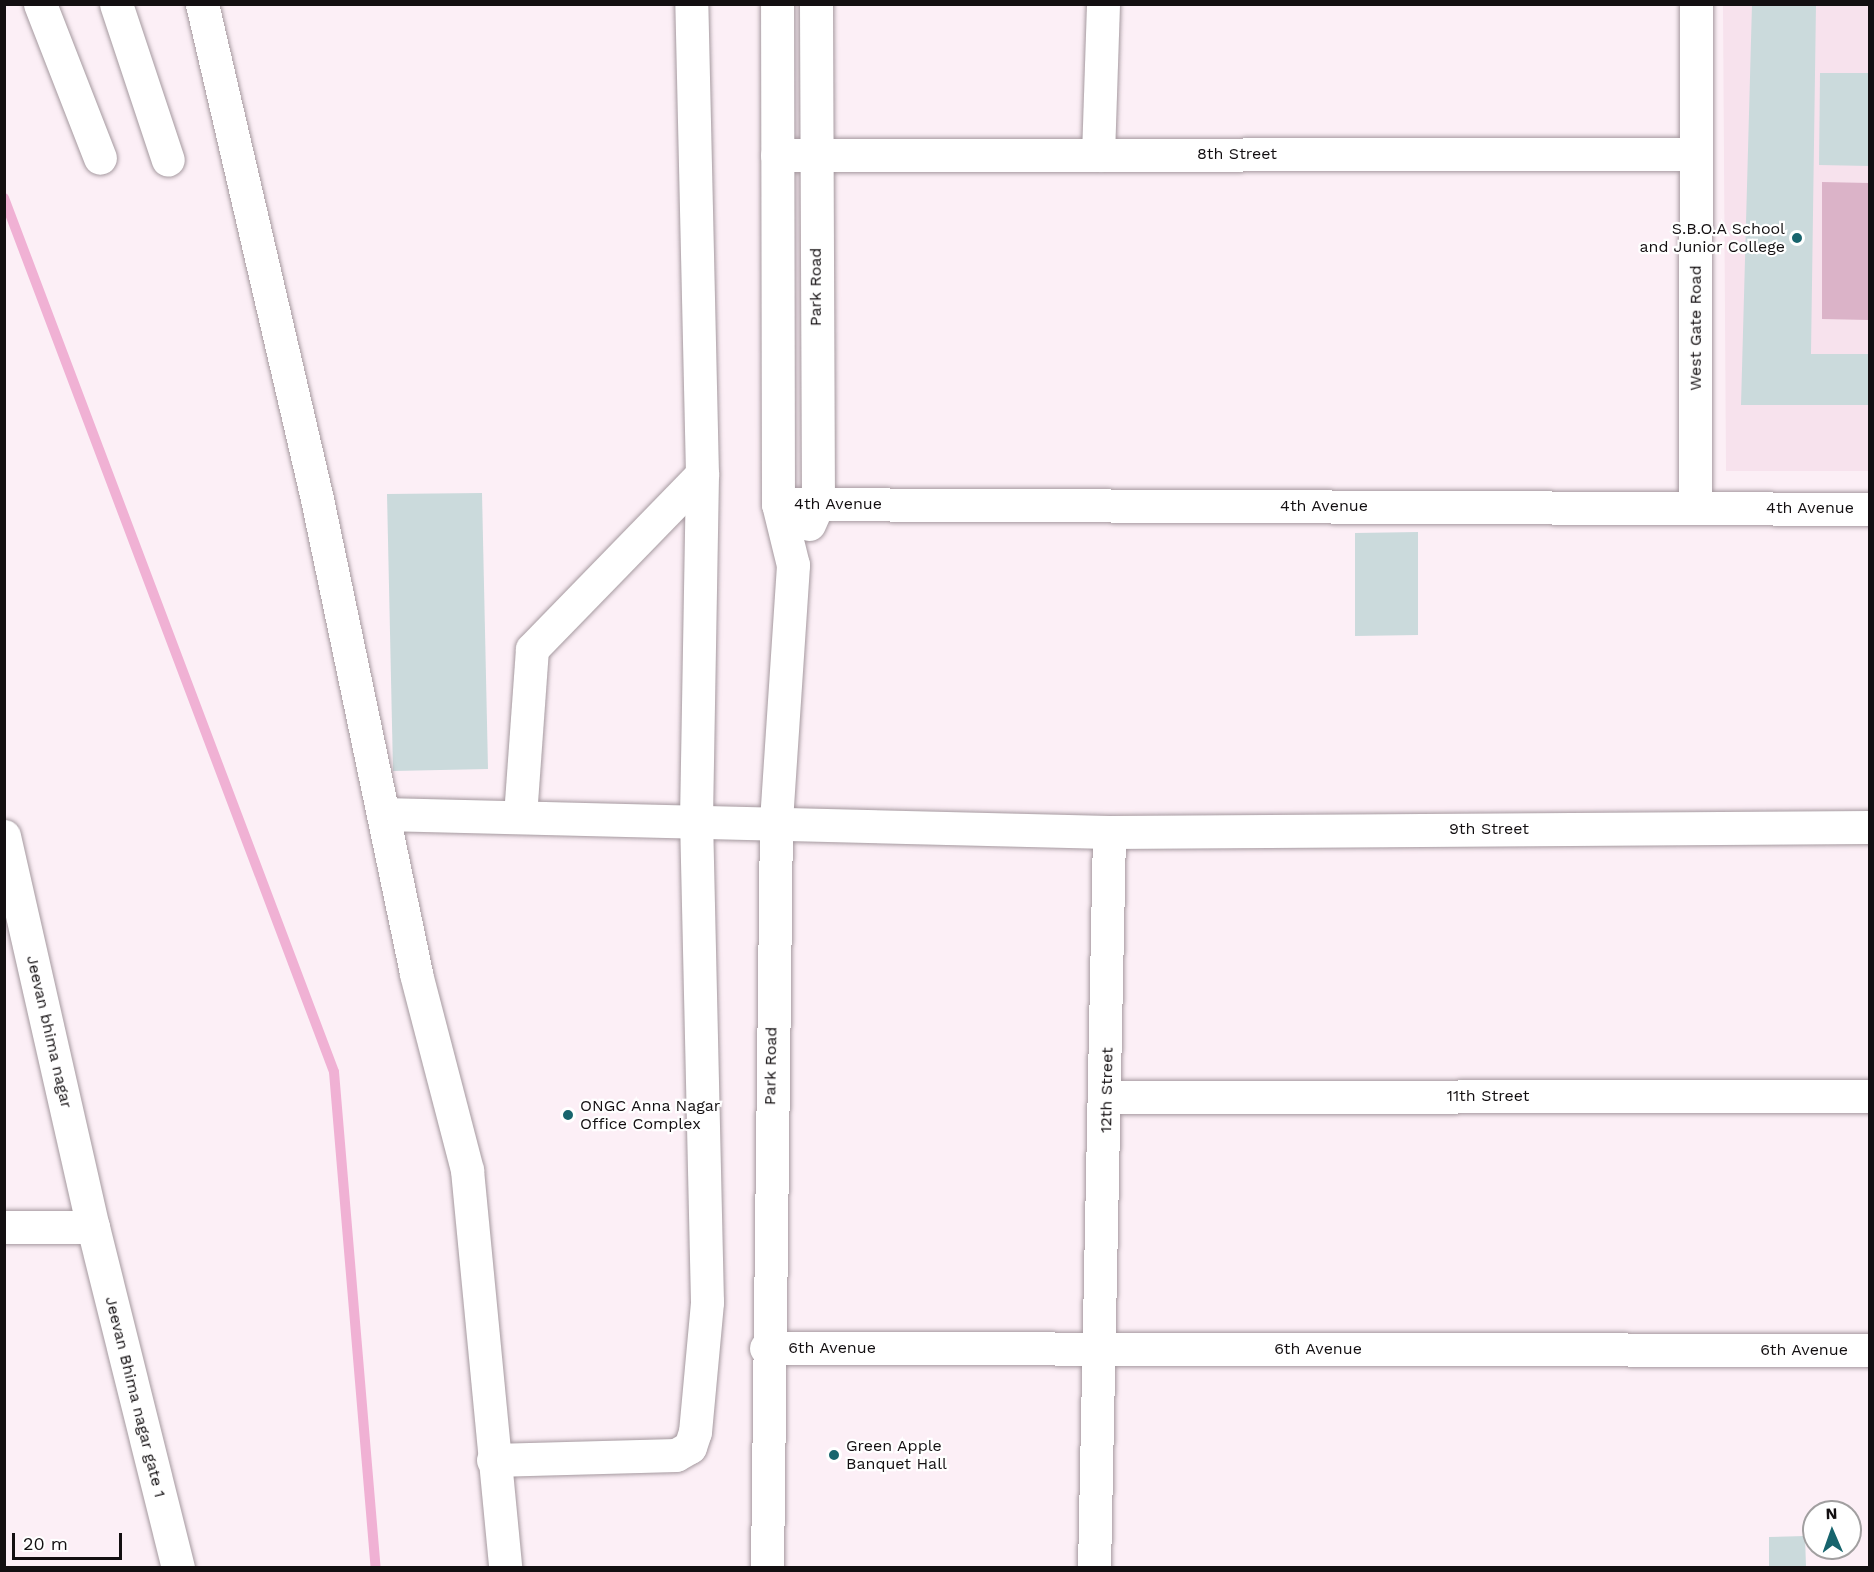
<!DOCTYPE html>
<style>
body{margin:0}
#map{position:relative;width:1874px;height:1572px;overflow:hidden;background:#fceff6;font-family:"Work Sans",sans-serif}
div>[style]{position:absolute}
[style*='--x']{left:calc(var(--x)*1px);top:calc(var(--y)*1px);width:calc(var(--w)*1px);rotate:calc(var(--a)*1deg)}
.built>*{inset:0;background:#f7e2ed}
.green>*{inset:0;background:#dbb3c8}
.stream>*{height:10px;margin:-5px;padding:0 5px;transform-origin:5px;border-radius:5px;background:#f0b1d4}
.building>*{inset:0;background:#cbdadc}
.roads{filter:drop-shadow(0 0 2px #a5999f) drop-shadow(0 0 2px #a5999f)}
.minor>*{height:33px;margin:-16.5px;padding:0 16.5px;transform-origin:16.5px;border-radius:16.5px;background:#fff}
.dots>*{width:16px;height:16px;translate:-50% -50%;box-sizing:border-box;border:3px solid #fff;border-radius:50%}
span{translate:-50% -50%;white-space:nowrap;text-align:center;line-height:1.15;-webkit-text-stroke:4.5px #fff;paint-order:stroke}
.street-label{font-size:16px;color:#130f11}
.poi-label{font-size:16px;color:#130f11}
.right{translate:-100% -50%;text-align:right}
.left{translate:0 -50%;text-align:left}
.frame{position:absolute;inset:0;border:6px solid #130f11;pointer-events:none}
.north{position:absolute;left:1802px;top:1500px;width:60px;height:60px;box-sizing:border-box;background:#fff;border:2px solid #a19fa0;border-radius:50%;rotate:358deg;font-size:16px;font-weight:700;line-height:24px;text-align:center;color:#130f11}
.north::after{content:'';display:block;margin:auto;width:21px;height:27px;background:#17646d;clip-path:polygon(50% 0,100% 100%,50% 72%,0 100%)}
.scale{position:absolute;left:12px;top:1533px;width:110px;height:27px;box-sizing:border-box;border:3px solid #130f11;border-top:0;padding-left:8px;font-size:18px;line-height:21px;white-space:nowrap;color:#130f11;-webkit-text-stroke:4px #fff;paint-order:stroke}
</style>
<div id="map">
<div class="built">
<i style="clip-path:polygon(1723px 5px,1869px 5px,1869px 471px,1726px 471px)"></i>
</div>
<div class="green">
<i style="clip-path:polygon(1822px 182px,1869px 183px,1869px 320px,1822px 319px)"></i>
</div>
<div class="stream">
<i style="--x:4;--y:198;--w:934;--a:69.31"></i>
<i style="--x:334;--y:1072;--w:498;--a:85.2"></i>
</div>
<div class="building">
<i style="clip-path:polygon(1752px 4px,1816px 4px,1811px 354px,1870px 354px,1870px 405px,1741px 405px)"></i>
<i style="clip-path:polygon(1820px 73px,1870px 73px,1870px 166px,1819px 165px)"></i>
<i style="clip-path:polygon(482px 493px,488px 769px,393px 771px,387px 494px)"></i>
<i style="clip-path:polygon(1418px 532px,1418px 635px,1355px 636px,1355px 533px)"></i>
<i style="clip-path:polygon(1805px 1536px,1806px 1568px,1769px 1568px,1769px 1537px)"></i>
</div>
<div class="roads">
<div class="minor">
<i style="--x:40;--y:4;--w:165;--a:68.7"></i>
<i style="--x:116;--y:4;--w:164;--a:71.6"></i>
<i style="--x:202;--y:4;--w:508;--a:76.92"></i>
<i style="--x:317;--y:499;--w:485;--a:78.2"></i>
<i style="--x:416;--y:974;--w:203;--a:75.4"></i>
<i style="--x:467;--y:1170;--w:400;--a:84.5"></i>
<i style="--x:777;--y:155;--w:919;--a:-0.06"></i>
<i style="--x:1098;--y:155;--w:151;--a:-88.1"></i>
<i style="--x:778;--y:504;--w:1092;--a:0.26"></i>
<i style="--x:1695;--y:508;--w:504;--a:-89.89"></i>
<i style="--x:809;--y:524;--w:22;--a:-66"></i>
<i style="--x:818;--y:504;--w:500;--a:-90.23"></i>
<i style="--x:383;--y:814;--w:726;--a:1.42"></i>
<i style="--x:1109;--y:832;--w:761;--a:-0.38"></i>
<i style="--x:520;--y:816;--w:167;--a:-85.9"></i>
<i style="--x:532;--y:649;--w:244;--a:-45.8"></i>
<i style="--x:4;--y:836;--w:401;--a:77.2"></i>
<i style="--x:93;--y:1227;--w:351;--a:76"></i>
<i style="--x:1107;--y:1097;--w:763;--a:-0.08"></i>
<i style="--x:4;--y:1227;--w:89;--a:0"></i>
<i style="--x:766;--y:1348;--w:1104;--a:0.1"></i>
<i style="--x:493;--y:1460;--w:183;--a:-1.6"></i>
<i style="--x:676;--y:1455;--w:16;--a:-30"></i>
<i style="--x:690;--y:1447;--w:16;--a:-72"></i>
<i style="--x:695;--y:1432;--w:131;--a:-84.7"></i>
<i style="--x:707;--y:1302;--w:483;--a:-91.3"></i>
<i style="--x:696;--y:819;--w:345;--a:-89"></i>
<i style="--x:702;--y:474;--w:470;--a:-91.3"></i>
<i style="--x:767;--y:1568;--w:747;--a:-89.31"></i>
<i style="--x:776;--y:821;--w:257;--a:-86.2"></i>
<i style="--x:793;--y:565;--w:63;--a:-103.8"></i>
<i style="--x:778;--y:504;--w:500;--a:-90.11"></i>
<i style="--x:1094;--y:1568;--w:736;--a:-88.83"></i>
</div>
</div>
<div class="dots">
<i style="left:1797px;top:238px;background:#17646d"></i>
<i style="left:568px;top:1115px;background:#17646d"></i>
<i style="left:834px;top:1455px;background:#17646d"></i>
</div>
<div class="street-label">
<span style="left:1237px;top:154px">8th Street</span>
<span style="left:816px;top:287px;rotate:-90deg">Park Road</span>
<span style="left:1696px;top:328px;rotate:-90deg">West Gate Road</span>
<span style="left:838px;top:504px">4th Avenue</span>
<span style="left:1324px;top:506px">4th Avenue</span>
<span style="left:1810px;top:508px">4th Avenue</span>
<span style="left:1489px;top:829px">9th Street</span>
<span style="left:49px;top:1032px;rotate:77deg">Jeevan bhima nagar</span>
<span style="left:771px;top:1066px;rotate:-89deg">Park Road</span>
<span style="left:1107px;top:1090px;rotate:-89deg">12th Street</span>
<span style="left:1488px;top:1096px">11th Street</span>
<span style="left:832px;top:1348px">6th Avenue</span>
<span style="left:1318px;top:1349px">6th Avenue</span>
<span style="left:1804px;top:1350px">6th Avenue</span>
<span style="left:135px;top:1397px;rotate:76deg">Jeevan Bhima nagar gate 1</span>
</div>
<div class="poi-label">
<span class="right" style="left:1785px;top:238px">S.B.O.A School<br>and Junior College</span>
<span class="left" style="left:580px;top:1115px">ONGC Anna Nagar<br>Office Complex</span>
<span class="left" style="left:846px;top:1455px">Green Apple<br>Banquet Hall</span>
</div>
<div class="frame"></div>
<div class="north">N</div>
<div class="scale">20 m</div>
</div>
